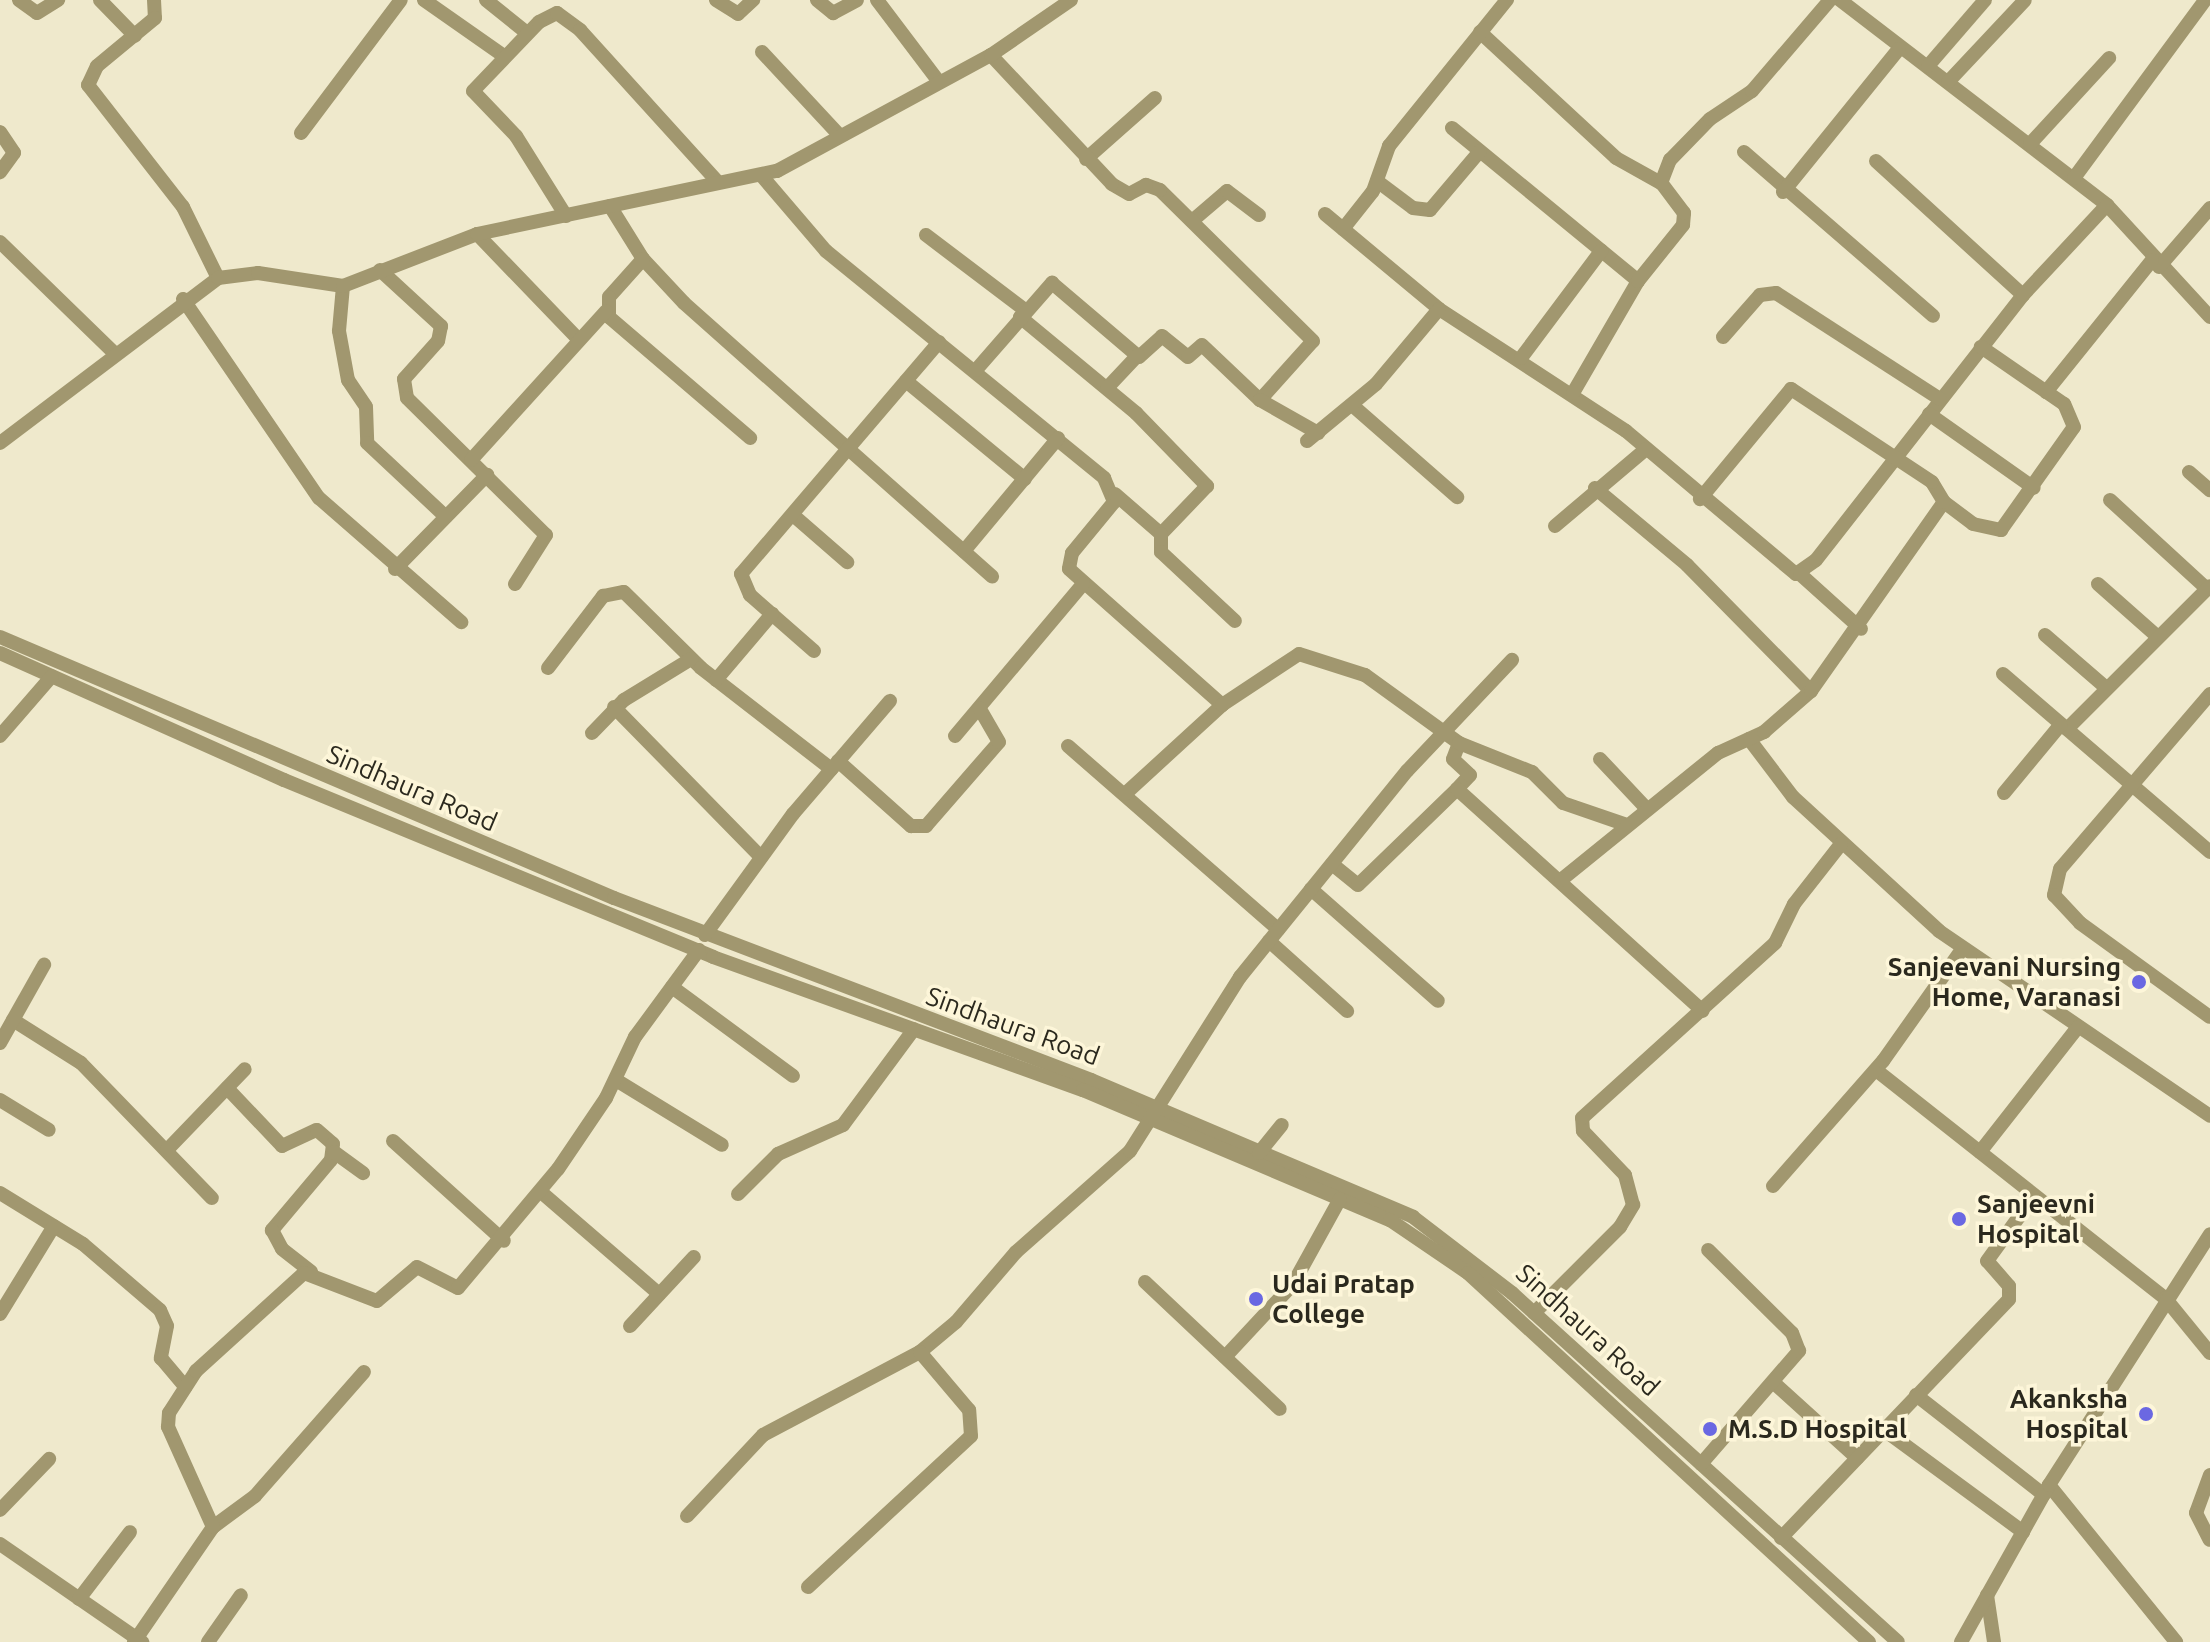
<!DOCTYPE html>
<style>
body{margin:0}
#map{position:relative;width:2210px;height:1642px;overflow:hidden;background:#efe9cc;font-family:Ubuntu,sans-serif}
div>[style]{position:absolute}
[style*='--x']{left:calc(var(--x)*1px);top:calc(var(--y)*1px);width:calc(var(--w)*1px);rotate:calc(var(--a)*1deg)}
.minor>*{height:14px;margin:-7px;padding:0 7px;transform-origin:7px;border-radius:7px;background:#a1976f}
.dots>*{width:22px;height:22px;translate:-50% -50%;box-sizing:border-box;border:4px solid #fdf6d9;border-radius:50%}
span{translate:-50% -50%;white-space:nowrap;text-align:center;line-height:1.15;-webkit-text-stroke:7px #fdf6d9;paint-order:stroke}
.street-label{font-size:26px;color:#2b291e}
.poi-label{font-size:26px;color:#2b291e;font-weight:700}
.right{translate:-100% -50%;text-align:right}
.left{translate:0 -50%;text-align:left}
</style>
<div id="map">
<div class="minor">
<i style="--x:19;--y:0;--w:22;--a:36"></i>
<i style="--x:37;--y:13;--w:25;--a:-32"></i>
<i style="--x:100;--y:0;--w:50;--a:45.8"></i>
<i style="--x:154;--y:0;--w:18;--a:87"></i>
<i style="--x:155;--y:18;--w:75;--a:140.4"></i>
<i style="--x:97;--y:66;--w:21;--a:115"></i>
<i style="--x:88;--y:85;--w:155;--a:52.1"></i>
<i style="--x:183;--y:207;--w:79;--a:63.8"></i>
<i style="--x:424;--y:0;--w:98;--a:35"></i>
<i style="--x:486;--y:0;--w:53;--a:38.8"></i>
<i style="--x:716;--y:0;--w:26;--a:32"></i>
<i style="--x:738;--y:14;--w:21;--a:-43"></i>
<i style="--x:817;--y:0;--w:21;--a:39"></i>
<i style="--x:833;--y:13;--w:27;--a:-28"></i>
<i style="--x:877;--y:0;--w:103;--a:52.9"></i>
<i style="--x:1840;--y:0;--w:337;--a:37.5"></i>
<i style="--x:2107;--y:205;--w:152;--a:47.4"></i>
<i style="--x:1480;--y:32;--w:185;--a:42.8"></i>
<i style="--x:1616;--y:158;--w:51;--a:29.1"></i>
<i style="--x:762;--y:52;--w:113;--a:47.1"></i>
<i style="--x:1928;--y:66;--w:87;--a:-49.2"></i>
<i style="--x:1948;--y:82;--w:112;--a:-46.8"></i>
<i style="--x:1452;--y:128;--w:241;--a:39.4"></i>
<i style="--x:0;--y:132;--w:25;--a:56"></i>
<i style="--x:14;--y:153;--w:24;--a:126"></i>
<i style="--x:301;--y:133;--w:166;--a:-53.1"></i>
<i style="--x:2030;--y:144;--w:117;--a:-47.4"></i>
<i style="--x:1744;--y:152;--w:250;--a:40.9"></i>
<i style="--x:1086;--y:159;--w:92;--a:-41.5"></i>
<i style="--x:1876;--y:161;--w:199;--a:42.4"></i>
<i style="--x:761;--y:175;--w:100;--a:49.5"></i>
<i style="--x:826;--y:251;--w:359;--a:39.2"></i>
<i style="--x:1104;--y:478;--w:26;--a:67"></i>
<i style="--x:1114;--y:502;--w:66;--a:129.5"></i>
<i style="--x:1072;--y:553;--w:16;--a:101"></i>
<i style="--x:1069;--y:569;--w:205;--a:41.6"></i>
<i style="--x:2074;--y:178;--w:221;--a:-53.6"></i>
<i style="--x:1377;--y:181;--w:45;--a:36.9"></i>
<i style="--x:1413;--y:208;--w:17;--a:7"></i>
<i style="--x:1430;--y:210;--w:77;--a:-49.7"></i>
<i style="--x:1783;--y:192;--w:184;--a:-51"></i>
<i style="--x:610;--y:206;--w:62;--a:58.1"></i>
<i style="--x:643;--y:259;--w:60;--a:47"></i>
<i style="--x:684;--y:303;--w:412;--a:41.6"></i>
<i style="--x:1325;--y:214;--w:148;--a:39.8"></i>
<i style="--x:1439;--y:309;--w:223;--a:33.1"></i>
<i style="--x:1626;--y:431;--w:222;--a:40.1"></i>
<i style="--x:1796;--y:574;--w:24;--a:-35"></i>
<i style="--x:1816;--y:560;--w:336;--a:-52"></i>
<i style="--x:2023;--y:295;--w:123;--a:-47"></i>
<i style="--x:566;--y:216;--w:94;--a:-122"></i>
<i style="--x:516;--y:136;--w:62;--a:-133.7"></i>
<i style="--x:473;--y:91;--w:95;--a:-46.3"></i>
<i style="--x:539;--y:22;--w:20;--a:-27"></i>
<i style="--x:557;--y:13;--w:29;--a:36"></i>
<i style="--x:580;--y:30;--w:204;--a:47.8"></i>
<i style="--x:1192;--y:221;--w:46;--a:-40.6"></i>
<i style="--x:1227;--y:191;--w:40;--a:37"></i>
<i style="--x:1343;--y:229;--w:48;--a:-51.7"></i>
<i style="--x:1373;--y:191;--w:48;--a:-70.4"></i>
<i style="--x:1389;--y:146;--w:188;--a:-51.1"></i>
<i style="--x:477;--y:234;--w:146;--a:46.1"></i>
<i style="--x:926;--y:235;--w:126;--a:37.2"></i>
<i style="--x:0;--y:242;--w:159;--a:44.2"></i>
<i style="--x:643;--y:259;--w:51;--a:131.8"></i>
<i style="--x:609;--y:297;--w:20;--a:90"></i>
<i style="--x:609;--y:317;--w:186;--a:40.6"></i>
<i style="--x:2159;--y:267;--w:78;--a:-49.2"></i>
<i style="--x:380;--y:270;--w:83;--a:42.6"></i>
<i style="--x:441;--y:326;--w:15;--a:101"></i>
<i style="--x:438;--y:341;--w:51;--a:131.8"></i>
<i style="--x:404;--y:379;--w:19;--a:81"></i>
<i style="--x:407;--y:398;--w:195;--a:44.6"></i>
<i style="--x:546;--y:535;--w:58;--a:122.3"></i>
<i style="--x:343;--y:286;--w:45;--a:95.1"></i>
<i style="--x:339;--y:331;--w:50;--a:79.6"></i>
<i style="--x:348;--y:380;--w:32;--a:56"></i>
<i style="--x:366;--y:407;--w:36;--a:88"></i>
<i style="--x:367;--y:443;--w:108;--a:43.1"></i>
<i style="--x:183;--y:299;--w:241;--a:55.7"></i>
<i style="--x:319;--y:498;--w:189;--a:41.1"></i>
<i style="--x:1020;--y:317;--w:151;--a:39.6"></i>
<i style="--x:1136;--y:413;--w:102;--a:45.8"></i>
<i style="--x:1207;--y:486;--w:66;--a:133.8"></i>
<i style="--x:1723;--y:337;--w:56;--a:-48.6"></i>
<i style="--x:1760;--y:295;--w:16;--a:-7"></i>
<i style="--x:1776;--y:293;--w:195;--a:32.9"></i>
<i style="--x:1521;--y:358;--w:134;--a:-53.2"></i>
<i style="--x:976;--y:370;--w:116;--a:-48.9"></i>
<i style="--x:1052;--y:283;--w:114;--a:40.4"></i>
<i style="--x:1139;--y:357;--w:31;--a:-42"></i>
<i style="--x:1162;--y:336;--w:33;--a:39"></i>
<i style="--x:1188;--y:357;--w:18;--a:-41"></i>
<i style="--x:1202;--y:345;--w:80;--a:43.5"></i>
<i style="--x:1260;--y:400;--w:79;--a:-48.1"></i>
<i style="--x:1313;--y:341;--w:215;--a:-135.4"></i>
<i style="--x:1160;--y:190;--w:15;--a:-160"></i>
<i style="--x:1146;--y:185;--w:19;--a:152"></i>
<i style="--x:1129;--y:194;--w:20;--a:-150"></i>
<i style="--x:1112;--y:184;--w:177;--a:-133.2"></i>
<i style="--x:906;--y:381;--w:154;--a:39.5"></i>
<i style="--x:1107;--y:388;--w:45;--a:-46.8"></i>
<i style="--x:2046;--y:392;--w:169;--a:-51.2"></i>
<i style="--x:1573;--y:393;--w:129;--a:-59.9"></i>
<i style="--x:1638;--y:281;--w:72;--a:-51.2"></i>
<i style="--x:1683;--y:225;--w:12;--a:-85"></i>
<i style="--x:1684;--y:213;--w:38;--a:-127"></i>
<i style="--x:1661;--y:183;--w:25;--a:-69"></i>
<i style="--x:1670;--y:160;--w:57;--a:-45.7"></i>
<i style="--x:1710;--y:119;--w:50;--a:-33.7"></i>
<i style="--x:1752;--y:91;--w:120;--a:-49.4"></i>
<i style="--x:1260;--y:400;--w:67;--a:29.6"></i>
<i style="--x:1352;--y:405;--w:140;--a:41.2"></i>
<i style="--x:1929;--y:414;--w:128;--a:35.2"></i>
<i style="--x:1307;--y:441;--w:89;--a:-39.6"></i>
<i style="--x:1376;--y:384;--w:98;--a:-50"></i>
<i style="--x:0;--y:443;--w:273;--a:-37.1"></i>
<i style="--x:218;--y:278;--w:40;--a:-7.1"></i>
<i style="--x:258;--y:273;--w:86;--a:8.7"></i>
<i style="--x:343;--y:286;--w:144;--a:-21.2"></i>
<i style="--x:477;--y:234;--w:307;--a:-11.9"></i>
<i style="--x:777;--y:171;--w:243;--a:-28.5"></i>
<i style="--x:991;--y:55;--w:97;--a:-34.5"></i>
<i style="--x:471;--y:460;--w:201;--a:-47.8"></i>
<i style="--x:2189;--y:472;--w:28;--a:41"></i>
<i style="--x:1595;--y:488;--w:120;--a:39.9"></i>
<i style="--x:1687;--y:565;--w:177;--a:45.5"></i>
<i style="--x:1115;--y:494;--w:61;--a:41"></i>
<i style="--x:1161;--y:534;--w:18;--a:90"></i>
<i style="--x:1161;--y:552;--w:101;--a:43"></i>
<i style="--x:2110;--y:500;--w:132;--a:42.5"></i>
<i style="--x:1944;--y:502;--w:36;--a:37"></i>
<i style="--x:1973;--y:524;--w:29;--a:12"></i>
<i style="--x:2001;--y:530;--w:126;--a:-54.7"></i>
<i style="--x:2074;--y:427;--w:25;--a:-113"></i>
<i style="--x:2064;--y:404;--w:101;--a:-145.5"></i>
<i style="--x:793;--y:515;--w:72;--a:41"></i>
<i style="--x:1555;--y:526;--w:119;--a:-40.2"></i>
<i style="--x:964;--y:551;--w:147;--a:-50.2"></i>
<i style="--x:395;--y:569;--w:132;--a:-45.6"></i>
<i style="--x:1800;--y:574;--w:82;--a:42"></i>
<i style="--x:2098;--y:584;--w:80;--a:41.5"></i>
<i style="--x:2045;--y:635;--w:78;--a:40.8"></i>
<i style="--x:0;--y:637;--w:667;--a:23.03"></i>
<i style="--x:614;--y:898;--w:511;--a:20.88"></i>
<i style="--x:1091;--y:1080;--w:350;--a:23"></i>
<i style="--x:1413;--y:1217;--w:125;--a:37.5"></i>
<i style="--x:1512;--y:1293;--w:520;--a:42.12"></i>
<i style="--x:814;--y:651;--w:85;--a:-138.8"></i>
<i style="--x:750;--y:595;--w:23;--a:-113"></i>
<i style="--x:741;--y:574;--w:305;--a:-49.5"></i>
<i style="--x:0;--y:653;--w:311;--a:24.1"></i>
<i style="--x:284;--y:780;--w:464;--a:22.4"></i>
<i style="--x:713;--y:957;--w:393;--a:19.8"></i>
<i style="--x:1083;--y:1090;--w:333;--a:23"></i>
<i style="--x:1390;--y:1220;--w:94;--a:34.2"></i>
<i style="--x:1468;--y:1273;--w:545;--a:42.62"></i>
<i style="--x:548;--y:668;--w:91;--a:-52.6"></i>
<i style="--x:603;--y:596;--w:21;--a:-11"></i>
<i style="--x:624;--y:592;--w:108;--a:44.6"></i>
<i style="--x:701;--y:668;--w:165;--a:37.8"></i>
<i style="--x:2003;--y:674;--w:273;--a:40.7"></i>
<i style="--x:716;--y:680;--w:87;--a:-49.7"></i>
<i style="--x:2210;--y:694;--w:230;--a:130.6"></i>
<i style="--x:2060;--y:869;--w:27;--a:103"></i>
<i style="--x:2054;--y:895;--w:38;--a:47"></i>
<i style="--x:2080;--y:923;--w:160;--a:35.9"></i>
<i style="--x:614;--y:707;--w:210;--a:45.6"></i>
<i style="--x:2067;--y:729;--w:202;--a:-45"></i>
<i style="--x:592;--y:733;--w:46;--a:-45.9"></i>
<i style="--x:624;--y:700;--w:79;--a:-31.5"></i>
<i style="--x:0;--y:736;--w:79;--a:-49.1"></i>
<i style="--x:955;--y:736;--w:199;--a:-49.9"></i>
<i style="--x:1749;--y:739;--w:73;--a:52.8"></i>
<i style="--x:1793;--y:797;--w:198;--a:42.5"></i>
<i style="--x:1939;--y:931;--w:328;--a:34.3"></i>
<i style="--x:1068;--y:746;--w:279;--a:41.1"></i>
<i style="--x:1600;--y:759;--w:69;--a:46.8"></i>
<i style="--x:838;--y:761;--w:98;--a:41.7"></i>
<i style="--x:911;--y:826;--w:15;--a:0"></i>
<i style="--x:926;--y:826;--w:111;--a:-49"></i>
<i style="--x:999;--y:742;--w:39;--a:-120"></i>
<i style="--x:1457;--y:789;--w:19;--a:-47"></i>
<i style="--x:1470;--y:775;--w:23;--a:-137"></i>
<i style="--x:1453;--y:759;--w:17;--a:-69"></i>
<i style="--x:2004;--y:793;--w:89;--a:-50.4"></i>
<i style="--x:1125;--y:794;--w:132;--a:-42.5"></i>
<i style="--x:1222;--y:705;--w:92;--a:-33.5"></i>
<i style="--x:1299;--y:654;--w:69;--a:17.7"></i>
<i style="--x:1365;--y:675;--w:116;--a:35.9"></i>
<i style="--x:1459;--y:743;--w:79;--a:21.7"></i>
<i style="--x:1532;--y:772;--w:44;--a:45"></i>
<i style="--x:1563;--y:803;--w:65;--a:19"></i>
<i style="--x:1332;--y:864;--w:33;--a:39"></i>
<i style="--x:1358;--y:885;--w:138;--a:-44.1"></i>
<i style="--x:1457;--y:789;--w:331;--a:42.1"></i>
<i style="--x:1561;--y:880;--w:202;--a:-39"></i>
<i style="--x:1718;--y:753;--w:51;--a:-24.5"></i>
<i style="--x:1764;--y:732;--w:62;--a:-41.1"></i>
<i style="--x:1811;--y:691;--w:231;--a:-54.9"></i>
<i style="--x:1944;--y:502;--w:23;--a:-121"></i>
<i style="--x:1932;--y:482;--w:169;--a:-146.6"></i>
<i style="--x:1791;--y:389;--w:143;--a:129.6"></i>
<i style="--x:1311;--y:889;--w:169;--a:41.4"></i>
<i style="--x:705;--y:935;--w:150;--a:-54"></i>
<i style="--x:793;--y:814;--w:149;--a:-49.4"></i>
<i style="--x:1269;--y:941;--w:105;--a:41.9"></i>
<i style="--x:672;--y:987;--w:150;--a:36.3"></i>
<i style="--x:13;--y:1020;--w:80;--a:32.3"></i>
<i style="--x:81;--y:1063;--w:188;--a:45.9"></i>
<i style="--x:0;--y:1043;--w:90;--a:-60.6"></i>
<i style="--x:1876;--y:1070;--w:368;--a:38.3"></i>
<i style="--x:2165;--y:1298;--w:71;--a:50.7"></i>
<i style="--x:616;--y:1080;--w:124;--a:31.5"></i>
<i style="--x:227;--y:1088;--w:80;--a:46.5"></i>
<i style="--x:282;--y:1146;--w:38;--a:-25"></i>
<i style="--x:317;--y:1130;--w:21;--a:41"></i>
<i style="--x:333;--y:1144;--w:16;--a:97"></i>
<i style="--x:331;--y:1160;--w:92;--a:130.1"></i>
<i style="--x:272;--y:1230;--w:21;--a:62"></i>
<i style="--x:282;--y:1249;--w:37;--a:38"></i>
<i style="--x:0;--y:1100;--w:57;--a:31.5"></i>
<i style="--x:393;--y:1141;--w:149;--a:42"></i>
<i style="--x:167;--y:1150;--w:112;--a:-46.1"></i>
<i style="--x:334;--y:1152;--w:36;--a:36"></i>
<i style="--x:1980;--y:1152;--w:159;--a:-51.9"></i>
<i style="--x:1259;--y:1153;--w:36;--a:-51"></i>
<i style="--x:1773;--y:1186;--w:167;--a:-48.7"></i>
<i style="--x:1883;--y:1061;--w:138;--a:-54.7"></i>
<i style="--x:541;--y:1192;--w:156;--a:40.8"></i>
<i style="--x:0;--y:1193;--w:97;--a:31.6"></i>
<i style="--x:83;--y:1244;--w:101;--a:40.6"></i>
<i style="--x:160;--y:1310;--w:17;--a:66"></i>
<i style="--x:167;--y:1326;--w:33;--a:101"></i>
<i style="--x:161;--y:1358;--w:38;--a:50"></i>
<i style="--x:738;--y:1194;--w:57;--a:-45"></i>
<i style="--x:778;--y:1154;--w:71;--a:-24"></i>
<i style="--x:843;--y:1125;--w:119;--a:-53.5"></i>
<i style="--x:1145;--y:1282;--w:185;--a:43.3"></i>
<i style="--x:1534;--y:1313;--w:122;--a:-45"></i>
<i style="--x:1620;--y:1227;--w:26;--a:-59"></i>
<i style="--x:1633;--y:1205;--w:31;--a:-105"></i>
<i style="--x:1625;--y:1175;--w:61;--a:-133.7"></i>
<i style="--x:1583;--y:1131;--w:13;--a:-94"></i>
<i style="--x:1582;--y:1118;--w:261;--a:-42.2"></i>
<i style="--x:1775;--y:943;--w:43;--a:-64"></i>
<i style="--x:1794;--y:904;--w:76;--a:-51.9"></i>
<i style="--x:0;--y:1314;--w:103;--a:-58.5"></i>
<i style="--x:630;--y:1326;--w:94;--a:-47.2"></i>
<i style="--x:1225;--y:1357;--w:100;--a:-47"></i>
<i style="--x:1293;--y:1284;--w:97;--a:-61.1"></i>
<i style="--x:1774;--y:1383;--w:112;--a:42.1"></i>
<i style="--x:1916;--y:1395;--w:162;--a:38"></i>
<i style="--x:1883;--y:1429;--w:174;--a:36.3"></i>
<i style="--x:1701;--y:1464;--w:150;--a:-49.1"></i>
<i style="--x:1799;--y:1351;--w:19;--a:-111"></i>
<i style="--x:1792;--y:1333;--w:118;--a:-135.3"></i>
<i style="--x:2210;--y:1475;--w:40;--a:110.2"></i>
<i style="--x:2196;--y:1513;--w:30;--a:63"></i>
<i style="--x:2049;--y:1485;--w:202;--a:51"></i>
<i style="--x:0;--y:1510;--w:71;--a:-46.1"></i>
<i style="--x:687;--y:1516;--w:111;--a:-46.8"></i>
<i style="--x:763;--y:1435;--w:178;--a:-27.9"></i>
<i style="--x:920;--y:1352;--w:47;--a:-39.8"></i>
<i style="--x:956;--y:1322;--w:92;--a:-49.4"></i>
<i style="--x:1016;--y:1252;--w:152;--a:-41.5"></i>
<i style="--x:1130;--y:1151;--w:206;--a:-57.7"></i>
<i style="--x:1240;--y:977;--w:265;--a:-51"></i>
<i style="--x:1407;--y:771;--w:153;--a:-46.6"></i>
<i style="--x:213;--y:1527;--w:52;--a:-36.4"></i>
<i style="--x:255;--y:1496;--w:165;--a:-48.7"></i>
<i style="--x:1781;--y:1538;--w:330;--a:-46.3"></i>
<i style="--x:2009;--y:1299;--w:13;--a:-90"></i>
<i style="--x:2009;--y:1286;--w:33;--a:-131"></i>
<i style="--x:1987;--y:1261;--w:80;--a:-54.1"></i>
<i style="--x:0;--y:1544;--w:173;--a:34.6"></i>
<i style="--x:808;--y:1587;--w:222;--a:-42.8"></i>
<i style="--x:971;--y:1436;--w:26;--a:-94"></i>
<i style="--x:969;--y:1410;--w:76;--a:-130.2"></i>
<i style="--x:1987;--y:1595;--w:48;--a:81.5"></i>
<i style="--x:79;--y:1599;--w:84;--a:-52.7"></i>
<i style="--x:134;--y:1642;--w:140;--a:-55.5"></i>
<i style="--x:213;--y:1527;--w:110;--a:-114.2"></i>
<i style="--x:168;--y:1427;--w:14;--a:-86"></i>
<i style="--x:169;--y:1413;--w:50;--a:-57.3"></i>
<i style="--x:196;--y:1371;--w:146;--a:-42.2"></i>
<i style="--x:304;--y:1273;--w:78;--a:21"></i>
<i style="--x:377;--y:1301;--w:52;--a:-40.4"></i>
<i style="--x:417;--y:1267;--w:46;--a:27.1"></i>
<i style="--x:458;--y:1288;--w:155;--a:-50"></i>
<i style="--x:558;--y:1169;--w:86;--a:-55.9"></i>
<i style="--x:606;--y:1098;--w:68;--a:-64.6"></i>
<i style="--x:635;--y:1037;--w:108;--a:-53.7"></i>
<i style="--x:208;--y:1642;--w:57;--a:-54.9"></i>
<i style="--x:1961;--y:1642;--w:180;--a:-60.7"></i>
<i style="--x:2049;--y:1485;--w:298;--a:-57.3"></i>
</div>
<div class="dots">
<i style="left:2139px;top:982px;background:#6b68e2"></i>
<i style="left:1959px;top:1219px;background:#6b68e2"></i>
<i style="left:1256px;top:1299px;background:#6b68e2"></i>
<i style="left:2146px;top:1414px;background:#6b68e2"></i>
<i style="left:1710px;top:1429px;background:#6b68e2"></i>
</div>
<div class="street-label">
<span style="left:412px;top:788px;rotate:23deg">Sindhaura Road</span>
<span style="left:1013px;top:1026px;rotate:20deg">Sindhaura Road</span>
<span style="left:1588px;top:1330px;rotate:42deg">Sindhaura Road</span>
</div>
<div class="poi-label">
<span class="right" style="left:2121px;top:982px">Sanjeevani Nursing<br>Home, Varanasi</span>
<span class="left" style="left:1977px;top:1219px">Sanjeevni<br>Hospital</span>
<span class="left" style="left:1272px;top:1299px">Udai Pratap<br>College</span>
<span class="right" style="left:2128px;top:1414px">Akanksha<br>Hospital</span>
<span class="left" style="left:1728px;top:1429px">M.S.D Hospital</span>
</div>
</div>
